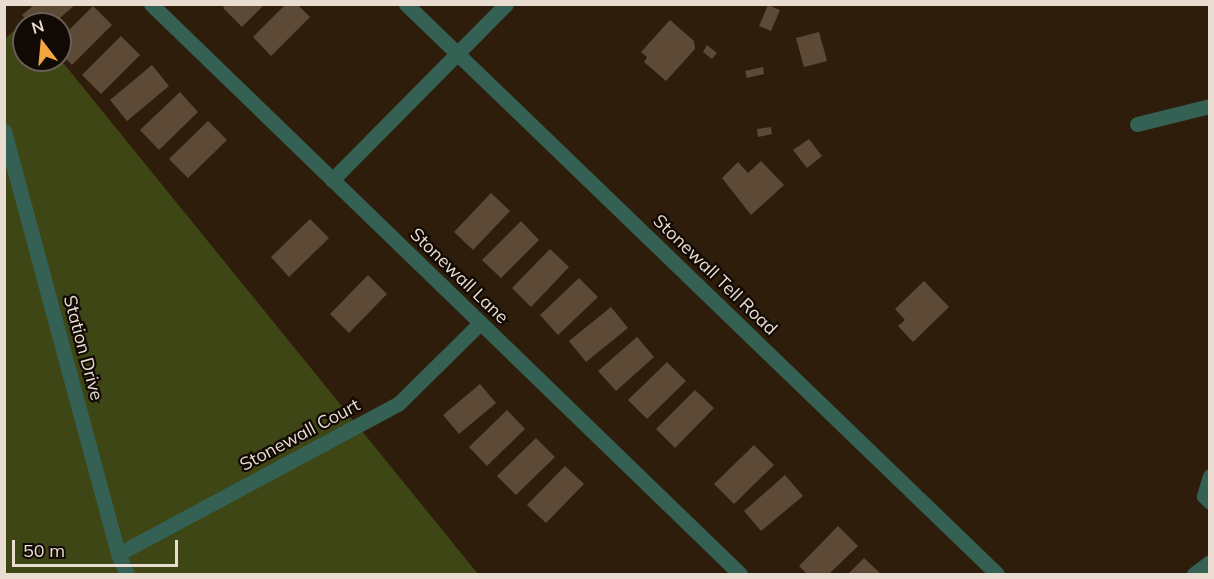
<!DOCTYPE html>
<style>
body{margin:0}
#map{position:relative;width:1214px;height:579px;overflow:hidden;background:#2f1d0b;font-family:Mulish,sans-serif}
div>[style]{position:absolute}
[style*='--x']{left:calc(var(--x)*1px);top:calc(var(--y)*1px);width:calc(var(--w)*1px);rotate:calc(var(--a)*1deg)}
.green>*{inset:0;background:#3e4616}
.building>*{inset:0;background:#5d4a36}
.minor>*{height:15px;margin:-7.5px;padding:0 7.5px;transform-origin:7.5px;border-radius:7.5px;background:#346153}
span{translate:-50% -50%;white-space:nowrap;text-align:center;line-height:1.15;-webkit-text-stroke:4.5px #110904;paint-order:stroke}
.street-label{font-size:18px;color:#e9ddd2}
.frame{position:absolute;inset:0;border:6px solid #e9ddd2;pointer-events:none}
.north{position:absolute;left:12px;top:12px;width:60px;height:60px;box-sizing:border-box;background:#110904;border:2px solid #675e56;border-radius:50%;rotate:344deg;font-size:16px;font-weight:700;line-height:24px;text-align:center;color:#e9ddd2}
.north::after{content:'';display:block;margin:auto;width:21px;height:27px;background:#f2a541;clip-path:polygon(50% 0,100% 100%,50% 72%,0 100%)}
.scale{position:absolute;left:12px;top:540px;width:166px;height:27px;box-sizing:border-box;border:3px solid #e9ddd2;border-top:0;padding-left:8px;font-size:18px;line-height:21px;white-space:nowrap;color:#e9ddd2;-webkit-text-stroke:4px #110904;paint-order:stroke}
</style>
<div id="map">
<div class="green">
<i style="clip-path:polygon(28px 20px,32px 24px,24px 24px,24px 60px,60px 59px,478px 574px,5px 574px,4px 39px)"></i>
</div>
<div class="building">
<i style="clip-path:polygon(35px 4px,76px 4px,53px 24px,30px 24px,22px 15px)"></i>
<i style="clip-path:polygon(226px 4px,265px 4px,242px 27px,223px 8px)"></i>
<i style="clip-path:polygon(286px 4px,297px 4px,310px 17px,271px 56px,253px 37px)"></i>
<i style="clip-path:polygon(768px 5px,780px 10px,771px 31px,759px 26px)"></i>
<i style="clip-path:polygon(93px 6px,112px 25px,72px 65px,60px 53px,60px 39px)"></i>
<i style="clip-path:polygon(670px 20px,694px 41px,695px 49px,666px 81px,644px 62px,647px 57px,641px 52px)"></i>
<i style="clip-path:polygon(819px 32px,827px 61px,804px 67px,796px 38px)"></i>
<i style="clip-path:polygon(121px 36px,140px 55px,101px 94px,82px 75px)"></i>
<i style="clip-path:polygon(707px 45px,717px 53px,712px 59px,703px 52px)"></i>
<i style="clip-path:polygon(152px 65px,169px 86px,127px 121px,110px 100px)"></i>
<i style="clip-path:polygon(763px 67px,764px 74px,747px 78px,745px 71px)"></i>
<i style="clip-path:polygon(180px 92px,198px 112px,159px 150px,140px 130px)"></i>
<i style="clip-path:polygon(208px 121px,227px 140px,188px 178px,169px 159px)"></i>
<i style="clip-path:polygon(771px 127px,772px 134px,758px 137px,757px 129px)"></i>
<i style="clip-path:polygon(809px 139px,822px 156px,807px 168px,793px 150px)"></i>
<i style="clip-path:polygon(761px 161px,784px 185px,751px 215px,722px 178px,738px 162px,748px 173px)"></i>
<i style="clip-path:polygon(491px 193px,510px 211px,473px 250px,454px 232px)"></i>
<i style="clip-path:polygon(310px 219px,329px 238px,289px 277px,271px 257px)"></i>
<i style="clip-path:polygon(521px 221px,539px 240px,501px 278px,482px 260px)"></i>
<i style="clip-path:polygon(550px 249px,569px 267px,531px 307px,512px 288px)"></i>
<i style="clip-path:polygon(368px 275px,387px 294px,349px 333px,330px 314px)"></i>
<i style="clip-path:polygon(579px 278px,598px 297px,558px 335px,540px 315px)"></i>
<i style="clip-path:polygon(924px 281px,949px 307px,913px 342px,898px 326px,905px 320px,895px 309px)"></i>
<i style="clip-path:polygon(611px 307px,628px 328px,586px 362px,569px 341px)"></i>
<i style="clip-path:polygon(637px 337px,654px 357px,616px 391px,598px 371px)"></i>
<i style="clip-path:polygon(667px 362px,686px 381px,647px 419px,628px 400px)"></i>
<i style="clip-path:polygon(480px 384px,496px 403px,459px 434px,443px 415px)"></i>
<i style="clip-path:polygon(695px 390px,714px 408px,675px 448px,656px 429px)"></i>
<i style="clip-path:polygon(507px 410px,525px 429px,487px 466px,469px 447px)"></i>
<i style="clip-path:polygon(536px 438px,555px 457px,516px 495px,497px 476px)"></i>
<i style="clip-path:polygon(754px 445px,774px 465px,734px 504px,714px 484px)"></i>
<i style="clip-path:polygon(565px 466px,584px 484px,546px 523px,527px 505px)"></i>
<i style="clip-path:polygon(785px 475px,803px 496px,761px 531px,744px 511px)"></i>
<i style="clip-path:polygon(838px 526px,858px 546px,829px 574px,807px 574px,799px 566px)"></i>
<i style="clip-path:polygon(864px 558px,881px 574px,848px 574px)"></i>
</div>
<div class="minor">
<i style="--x:151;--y:4;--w:820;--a:44.06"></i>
<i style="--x:406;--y:4;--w:821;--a:43.96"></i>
<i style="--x:1137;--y:124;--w:75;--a:-13.9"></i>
<i style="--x:4;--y:131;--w:438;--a:74.9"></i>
<i style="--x:118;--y:554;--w:22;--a:66"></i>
<i style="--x:332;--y:180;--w:247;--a:-45.3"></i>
<i style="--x:1210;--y:476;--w:21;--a:107"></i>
<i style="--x:1204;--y:496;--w:8;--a:45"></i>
<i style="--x:118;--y:554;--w:318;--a:-28.2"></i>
<i style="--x:398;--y:404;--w:115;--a:-44.6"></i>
<i style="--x:1194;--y:574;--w:20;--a:-37"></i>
</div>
<div class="street-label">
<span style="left:715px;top:275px;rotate:44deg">Stonewall Tell Road</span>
<span style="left:459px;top:276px;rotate:44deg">Stonewall Lane</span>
<span style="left:83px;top:348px;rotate:75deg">Station Drive</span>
<span style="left:300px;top:435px;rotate:-28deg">Stonewall Court</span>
</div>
<div class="frame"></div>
<div class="north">N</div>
<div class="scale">50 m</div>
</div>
